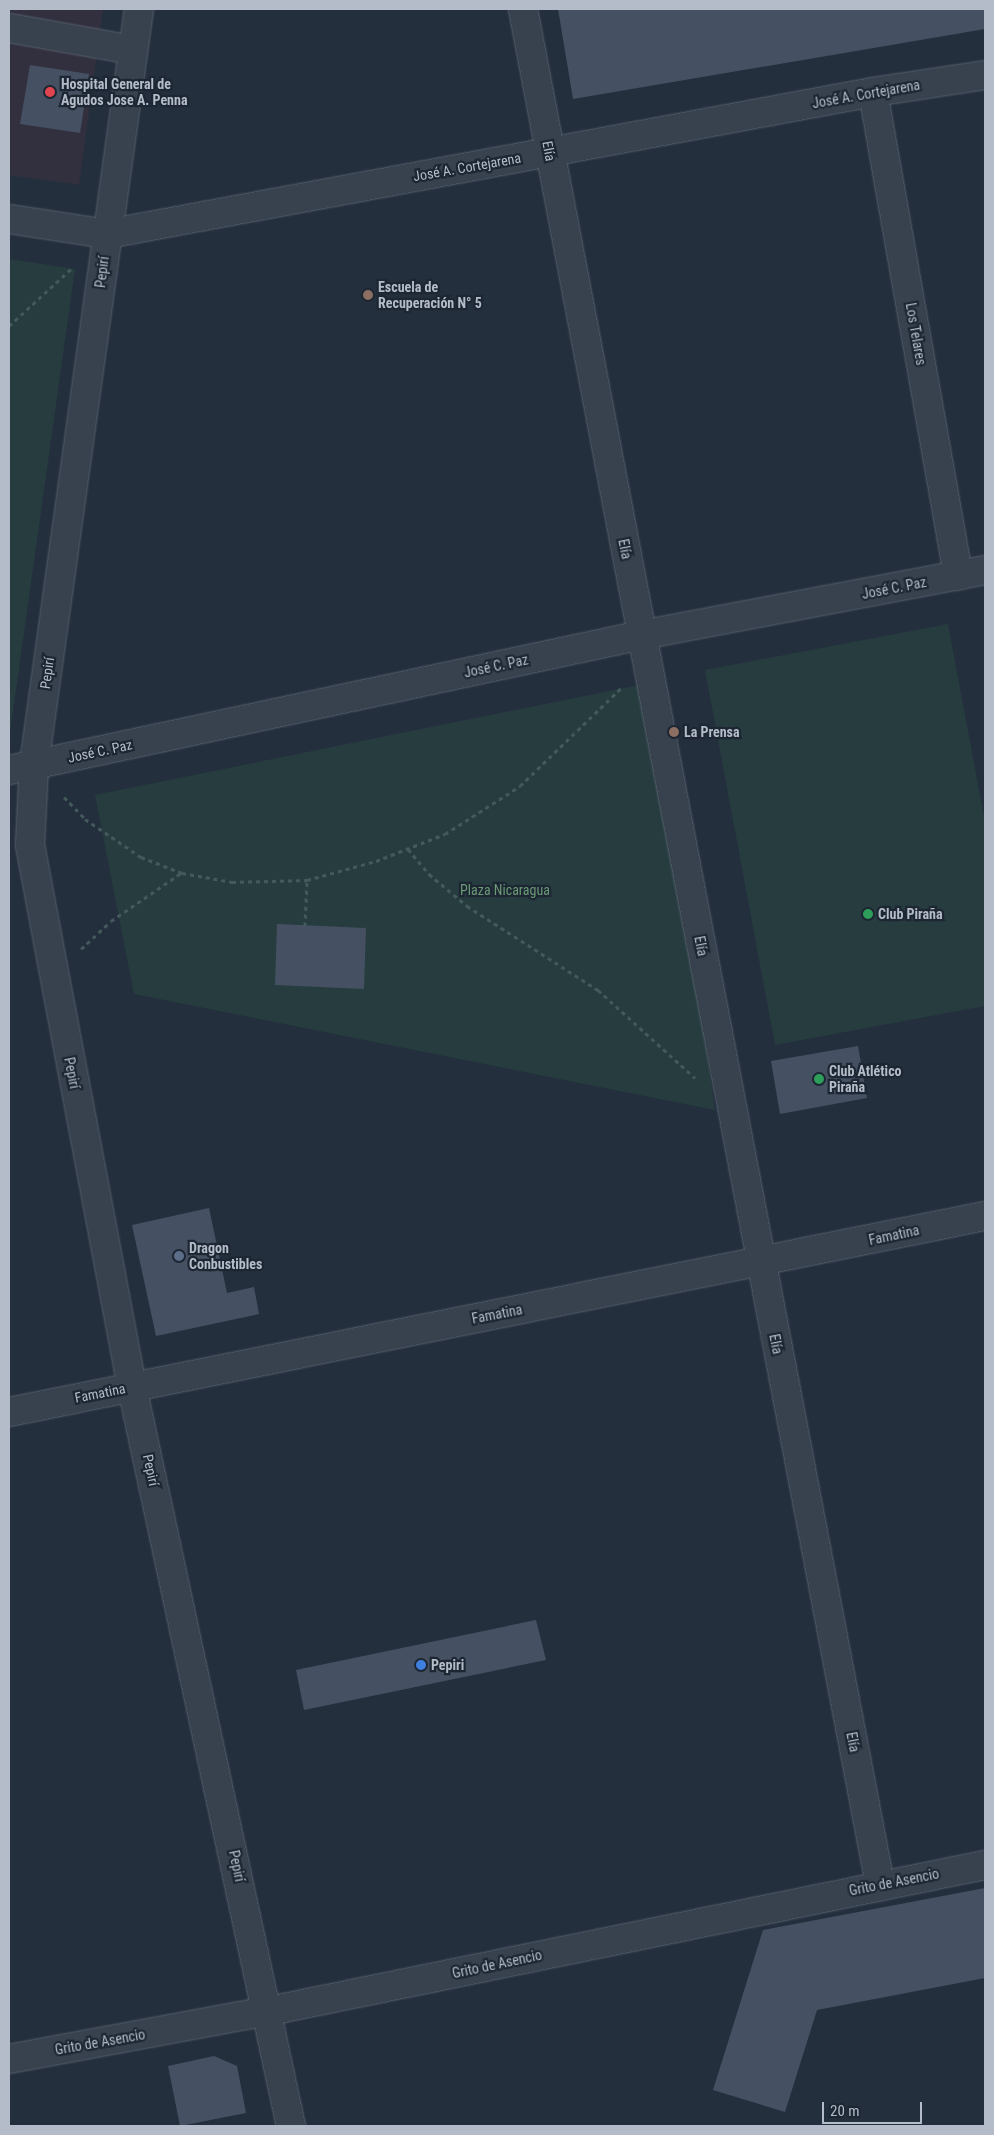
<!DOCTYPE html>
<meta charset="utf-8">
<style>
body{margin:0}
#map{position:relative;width:994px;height:2135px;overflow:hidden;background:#242f3e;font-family:"Roboto Condensed",sans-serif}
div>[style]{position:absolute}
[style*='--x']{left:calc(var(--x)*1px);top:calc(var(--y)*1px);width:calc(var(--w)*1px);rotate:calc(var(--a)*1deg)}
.medical>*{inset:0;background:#32303f}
.green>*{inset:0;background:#263c3f}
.building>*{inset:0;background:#455162}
.path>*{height:3px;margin-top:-1.5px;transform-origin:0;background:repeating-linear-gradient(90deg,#44595c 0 4px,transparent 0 8px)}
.roads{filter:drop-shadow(0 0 1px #565f6c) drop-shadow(0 0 1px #565f6c)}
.minor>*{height:28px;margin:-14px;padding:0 14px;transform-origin:14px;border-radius:14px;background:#38414e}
.dots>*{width:14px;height:14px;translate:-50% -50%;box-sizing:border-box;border:2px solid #1d2633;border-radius:50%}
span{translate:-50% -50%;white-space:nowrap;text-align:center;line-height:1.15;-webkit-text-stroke:4.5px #1d2633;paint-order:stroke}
.poi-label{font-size:14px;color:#b4bcc9;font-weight:700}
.left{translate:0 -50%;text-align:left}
.street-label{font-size:14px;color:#b4bcc9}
.park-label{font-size:14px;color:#6b9a76}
.frame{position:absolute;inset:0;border:10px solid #b4bcc9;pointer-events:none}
.scale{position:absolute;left:822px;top:2102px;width:100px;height:22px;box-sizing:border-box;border:2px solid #b4bcc9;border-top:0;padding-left:6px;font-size:15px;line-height:18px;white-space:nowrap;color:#b4bcc9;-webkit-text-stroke:4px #1d2633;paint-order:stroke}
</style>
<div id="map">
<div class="medical">
<i style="clip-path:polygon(9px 9px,103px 9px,79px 185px,9px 175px)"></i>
</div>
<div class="green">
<i style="clip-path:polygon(9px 259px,75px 269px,9px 740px)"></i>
<i style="clip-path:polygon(948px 624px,985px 822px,985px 1006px,775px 1045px,705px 670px)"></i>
<i style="clip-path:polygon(654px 682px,715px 1110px,134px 994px,95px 795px)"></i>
</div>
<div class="building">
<i style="clip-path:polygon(558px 9px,985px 9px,985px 29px,573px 99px)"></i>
<i style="clip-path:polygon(30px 65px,89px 74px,80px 133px,20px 124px)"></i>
<i style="clip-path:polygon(277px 924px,366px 928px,364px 989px,275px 985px)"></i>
<i style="clip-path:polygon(858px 1046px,867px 1098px,780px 1114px,771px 1061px)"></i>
<i style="clip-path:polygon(209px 1208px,227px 1293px,254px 1287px,259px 1314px,156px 1336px,132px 1225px)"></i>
<i style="clip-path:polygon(536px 1620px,546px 1660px,304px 1710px,296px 1670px)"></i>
<i style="clip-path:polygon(985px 1888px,985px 1978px,817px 2010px,785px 2112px,713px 2090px,763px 1930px)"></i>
<i style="clip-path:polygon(214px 2056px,237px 2066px,246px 2113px,180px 2126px,168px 2066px)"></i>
</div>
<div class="path">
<i style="--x:9;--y:326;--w:84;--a:-42.6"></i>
<i style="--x:64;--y:797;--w:30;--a:46"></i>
<i style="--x:85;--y:819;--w:68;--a:34.2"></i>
<i style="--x:141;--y:857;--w:44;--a:21.3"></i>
<i style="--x:182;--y:873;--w:51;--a:10.2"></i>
<i style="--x:232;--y:882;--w:75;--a:-1.5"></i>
<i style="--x:307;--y:880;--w:72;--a:-15.4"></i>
<i style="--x:376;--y:861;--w:74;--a:-21.4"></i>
<i style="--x:445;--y:834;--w:89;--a:-32.6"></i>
<i style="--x:520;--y:786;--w:141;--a:-44.1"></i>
<i style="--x:408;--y:849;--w:33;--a:50"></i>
<i style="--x:429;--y:874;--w:50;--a:40.1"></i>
<i style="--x:467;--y:906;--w:156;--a:32.7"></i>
<i style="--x:598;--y:990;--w:131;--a:42.2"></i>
<i style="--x:305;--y:926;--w:46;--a:-87.5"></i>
<i style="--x:81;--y:949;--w:41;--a:-43"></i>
<i style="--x:111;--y:921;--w:85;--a:-34.4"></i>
</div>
<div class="roads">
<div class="minor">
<i style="--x:139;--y:9;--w:763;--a:97.91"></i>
<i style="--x:34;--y:765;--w:80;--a:92.9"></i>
<i style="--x:30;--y:845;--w:552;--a:79.34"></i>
<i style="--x:132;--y:1387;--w:756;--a:77.86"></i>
<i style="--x:523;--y:9;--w:1909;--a:79.22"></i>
<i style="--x:9;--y:28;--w:126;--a:10.1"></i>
<i style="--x:873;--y:92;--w:491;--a:80"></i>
<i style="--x:9;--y:219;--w:99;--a:8.7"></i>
<i style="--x:107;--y:234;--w:779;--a:-10.5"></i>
<i style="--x:873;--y:92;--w:113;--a:-8.6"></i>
<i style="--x:9;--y:770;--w:647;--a:-12.04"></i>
<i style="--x:642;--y:635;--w:349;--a:-10.7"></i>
<i style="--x:9;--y:1412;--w:995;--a:-11.36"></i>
<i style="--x:9;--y:2059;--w:264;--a:-10.5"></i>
<i style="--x:269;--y:2011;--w:731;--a:-11.53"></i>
</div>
</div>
<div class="dots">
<i style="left:50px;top:92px;background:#e0444e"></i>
<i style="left:368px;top:295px;background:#8d6e63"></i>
<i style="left:674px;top:732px;background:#8d6e63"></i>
<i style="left:868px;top:914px;background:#2e9e5b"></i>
<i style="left:819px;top:1079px;background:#2e9e5b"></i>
<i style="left:179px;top:1256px;background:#5c6f8a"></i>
<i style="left:421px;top:1665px;background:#3f7fe0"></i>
</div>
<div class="poi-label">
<span class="left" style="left:61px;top:92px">Hospital General de<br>Agudos Jose A. Penna</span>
<span class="left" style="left:378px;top:295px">Escuela de<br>Recuperación N° 5</span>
<span class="left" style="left:684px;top:732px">La Prensa</span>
<span class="left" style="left:878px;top:914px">Club Piraña</span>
<span class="left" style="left:829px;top:1079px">Club Atlético<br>Piraña</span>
<span class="left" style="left:189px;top:1256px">Dragon<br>Conbustibles</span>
<span class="left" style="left:431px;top:1665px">Pepiri</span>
</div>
<div class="street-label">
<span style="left:866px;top:94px;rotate:-10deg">José A. Cortejarena</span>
<span style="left:549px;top:151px;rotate:79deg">Elía</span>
<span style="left:467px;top:167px;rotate:-10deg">José A. Cortejarena</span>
<span style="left:102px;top:272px;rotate:-83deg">Pepirí</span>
<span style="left:916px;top:334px;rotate:80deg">Los Telares</span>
<span style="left:625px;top:549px;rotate:79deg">Elía</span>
<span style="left:894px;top:588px;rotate:-11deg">José C. Paz</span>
<span style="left:496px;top:666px;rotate:-12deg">José C. Paz</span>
<span style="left:47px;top:673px;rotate:-82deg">Pepirí</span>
<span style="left:100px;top:751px;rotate:-12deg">José C. Paz</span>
<span style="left:701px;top:946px;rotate:79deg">Elía</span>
<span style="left:72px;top:1073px;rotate:79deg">Pepirí</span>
<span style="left:894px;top:1235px;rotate:-12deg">Famatina</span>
<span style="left:497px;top:1314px;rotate:-11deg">Famatina</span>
<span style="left:776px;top:1344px;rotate:79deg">Elía</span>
<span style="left:100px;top:1393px;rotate:-11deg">Famatina</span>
<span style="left:151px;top:1470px;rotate:78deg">Pepirí</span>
<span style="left:853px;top:1742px;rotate:79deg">Elía</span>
<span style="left:237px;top:1866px;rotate:78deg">Pepirí</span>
<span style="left:894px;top:1882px;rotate:-11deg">Grito de Asencio</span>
<span style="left:497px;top:1964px;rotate:-12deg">Grito de Asencio</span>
<span style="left:100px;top:2042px;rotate:-10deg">Grito de Asencio</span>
</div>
<div class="park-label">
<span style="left:505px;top:890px">Plaza Nicaragua</span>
</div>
<div class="frame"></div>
<div class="scale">20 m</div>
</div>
